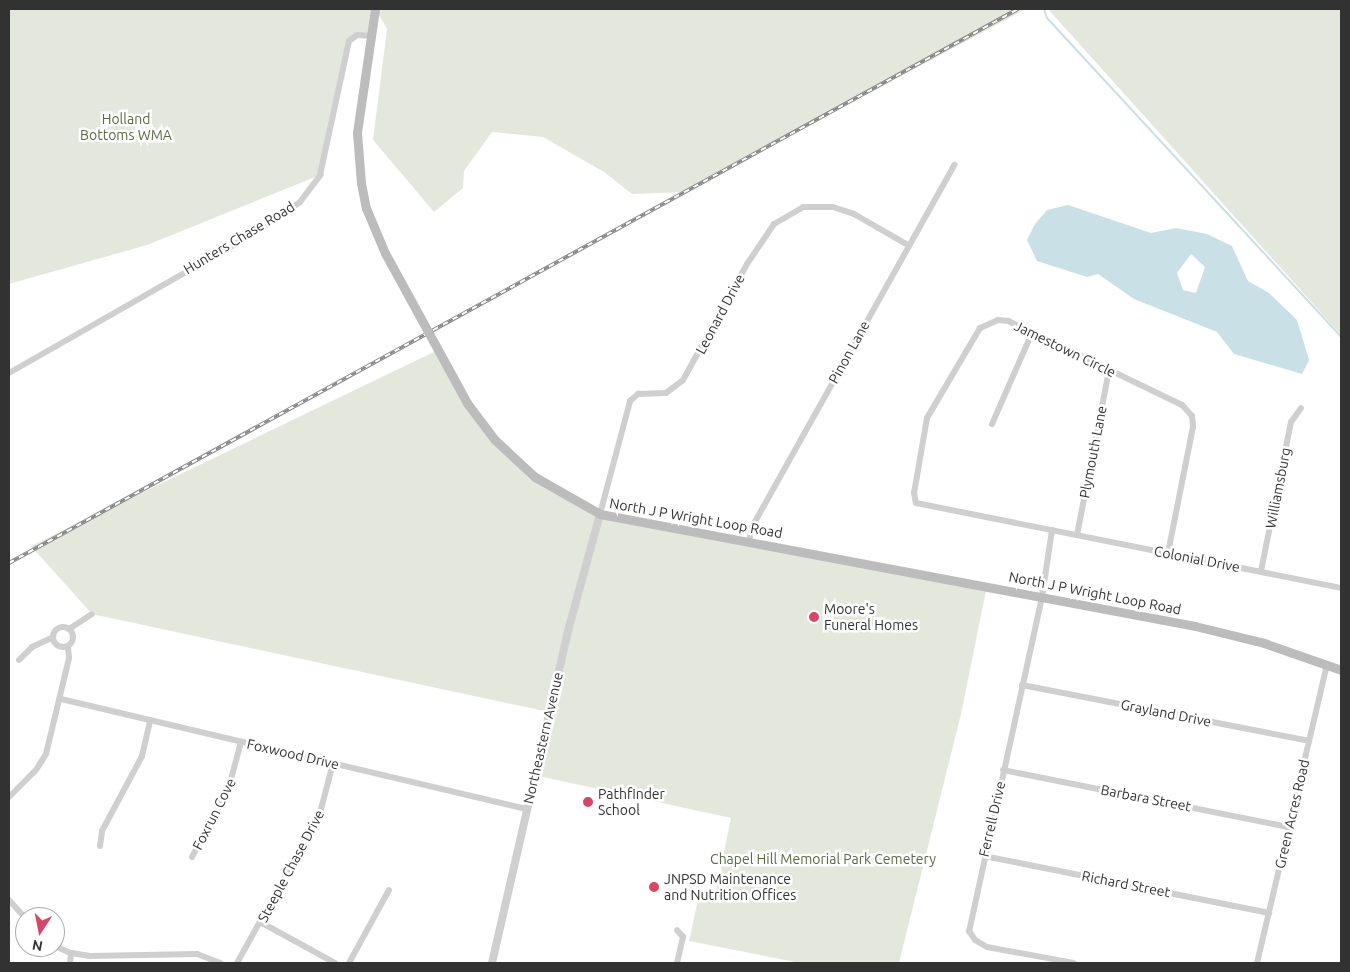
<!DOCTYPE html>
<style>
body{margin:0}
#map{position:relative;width:1350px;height:972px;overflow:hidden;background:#fff;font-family:Ubuntu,sans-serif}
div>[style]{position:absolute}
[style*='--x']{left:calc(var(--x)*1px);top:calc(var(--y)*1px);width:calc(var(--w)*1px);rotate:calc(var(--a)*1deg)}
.green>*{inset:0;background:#e4e8dc}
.water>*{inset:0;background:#cae0e7}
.stream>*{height:2px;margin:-1px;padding:0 1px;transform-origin:1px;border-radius:1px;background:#cae0e7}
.minor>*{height:6px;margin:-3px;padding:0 3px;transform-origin:3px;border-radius:3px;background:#cfcfcf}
.minor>.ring{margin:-3px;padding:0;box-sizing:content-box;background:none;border:6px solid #cfcfcf;border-radius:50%}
.tertiary>*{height:8px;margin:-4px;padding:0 4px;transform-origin:4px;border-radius:4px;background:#cfcfcf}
.secondary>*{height:9px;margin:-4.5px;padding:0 4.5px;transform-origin:4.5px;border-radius:4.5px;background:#bcbcbc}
.rail>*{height:4px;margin-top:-2px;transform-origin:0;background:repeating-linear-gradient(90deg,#fff 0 5.5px,#878787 0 11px);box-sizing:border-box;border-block:1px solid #878787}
.secondary-bridge>*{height:9px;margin:-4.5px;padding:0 4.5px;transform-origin:4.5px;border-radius:4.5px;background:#bcbcbc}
.dots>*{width:14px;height:14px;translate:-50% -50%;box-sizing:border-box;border:2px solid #fff;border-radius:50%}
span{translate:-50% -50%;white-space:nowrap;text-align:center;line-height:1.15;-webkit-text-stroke:5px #fff;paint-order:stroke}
.park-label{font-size:14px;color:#5b6a43}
.street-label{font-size:14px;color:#323232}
.poi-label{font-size:14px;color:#323232}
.left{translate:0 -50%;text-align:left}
.frame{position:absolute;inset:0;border:10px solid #323232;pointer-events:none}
.north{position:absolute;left:15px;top:907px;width:50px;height:50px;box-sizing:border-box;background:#fff;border:1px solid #adadad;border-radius:50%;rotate:191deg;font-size:14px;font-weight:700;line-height:20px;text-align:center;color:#323232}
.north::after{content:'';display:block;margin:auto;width:18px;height:22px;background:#d64767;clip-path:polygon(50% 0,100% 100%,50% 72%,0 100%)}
</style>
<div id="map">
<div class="green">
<i style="clip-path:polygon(9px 9px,1026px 9px,684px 192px,632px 194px,604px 172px,543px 137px,492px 132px,464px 171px,463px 188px,434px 212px,373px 140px,387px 29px,376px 10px,370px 35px,357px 35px,349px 41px,320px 175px,147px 245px,9px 284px)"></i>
<i style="clip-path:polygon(1048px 9px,1341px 9px,1341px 335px)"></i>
<i style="clip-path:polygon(438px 350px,467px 403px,509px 455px,600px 514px,987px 586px,961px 714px,899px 963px,800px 963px,689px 941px,700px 891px,715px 895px,731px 818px,534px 775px,549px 712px,92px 614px,31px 546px)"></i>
</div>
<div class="water">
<i style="clip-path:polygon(evenodd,1068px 205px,1151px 233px,1176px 228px,1207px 234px,1232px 246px,1248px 281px,1269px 293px,1297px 320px,1309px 360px,1302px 374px,1234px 354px,1217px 332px,1134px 299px,1098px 274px,1087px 277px,1037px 261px,1027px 240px,1035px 224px,1047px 210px,1068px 205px,1191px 254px,1205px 267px,1196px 293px,1183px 290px,1177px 273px,1191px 254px)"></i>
</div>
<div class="stream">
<i style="--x:1044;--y:9;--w:9;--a:72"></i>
<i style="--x:1047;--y:18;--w:434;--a:47.3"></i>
</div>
<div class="minor">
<i style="--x:9;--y:373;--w:281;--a:-29.7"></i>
<i style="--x:253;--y:234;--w:57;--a:-34.2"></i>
<i style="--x:300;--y:202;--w:34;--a:-53"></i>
<i style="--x:320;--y:175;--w:137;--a:-77.8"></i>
<i style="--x:349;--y:41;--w:10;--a:-37"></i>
<i style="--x:357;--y:35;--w:15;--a:4"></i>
<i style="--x:992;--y:424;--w:99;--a:-66.3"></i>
<i style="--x:600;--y:514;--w:117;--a:-75.1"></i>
<i style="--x:630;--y:401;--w:11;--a:-41"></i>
<i style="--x:638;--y:394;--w:28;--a:-2"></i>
<i style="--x:666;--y:393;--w:21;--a:-37"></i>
<i style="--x:683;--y:380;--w:132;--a:-61.1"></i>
<i style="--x:747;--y:264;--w:48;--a:-56"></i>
<i style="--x:774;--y:224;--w:34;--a:-30"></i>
<i style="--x:803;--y:207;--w:30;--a:0"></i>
<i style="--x:833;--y:207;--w:22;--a:18"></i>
<i style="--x:854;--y:214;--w:62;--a:29.9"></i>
<i style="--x:1052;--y:530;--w:68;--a:98.5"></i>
<i style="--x:1042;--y:597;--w:342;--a:102.3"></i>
<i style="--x:969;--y:931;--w:11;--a:56"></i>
<i style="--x:975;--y:940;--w:14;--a:30"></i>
<i style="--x:987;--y:947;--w:88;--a:10.4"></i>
<i style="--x:1077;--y:535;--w:168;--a:-79"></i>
<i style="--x:749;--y:541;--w:14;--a:-78"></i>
<i style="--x:752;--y:527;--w:415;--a:-60.8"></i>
<i style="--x:1168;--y:553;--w:128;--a:-78.8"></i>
<i style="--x:1193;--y:427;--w:11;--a:-95"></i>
<i style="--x:1192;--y:416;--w:15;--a:-132"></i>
<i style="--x:1182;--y:405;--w:193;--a:-154.2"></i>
<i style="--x:1008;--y:321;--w:10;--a:-174"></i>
<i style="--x:998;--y:320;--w:20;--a:156"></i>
<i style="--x:980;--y:328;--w:104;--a:120.5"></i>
<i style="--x:927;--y:418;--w:76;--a:99.8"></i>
<i style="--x:914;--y:493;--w:10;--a:79"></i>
<i style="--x:916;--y:503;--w:433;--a:11.3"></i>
<i style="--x:1261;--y:571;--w:152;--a:-78.6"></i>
<i style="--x:1291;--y:422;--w:17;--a:-54"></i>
<i class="ring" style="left:53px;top:627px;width:14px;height:14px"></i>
<i style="--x:69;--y:629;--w:27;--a:-33"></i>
<i style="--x:19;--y:660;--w:18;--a:-45"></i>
<i style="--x:32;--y:647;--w:23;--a:-25"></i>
<i style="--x:1022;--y:685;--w:292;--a:11"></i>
<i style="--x:61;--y:699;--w:478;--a:13.3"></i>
<i style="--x:1003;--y:770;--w:292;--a:11.3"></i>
<i style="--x:9;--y:797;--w:38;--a:-45"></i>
<i style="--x:36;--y:770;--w:19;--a:-58"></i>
<i style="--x:46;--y:754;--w:99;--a:-76.5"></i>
<i style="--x:69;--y:658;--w:11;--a:-95"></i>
<i style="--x:100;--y:846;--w:15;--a:-82"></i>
<i style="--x:102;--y:831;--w:85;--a:-61.9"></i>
<i style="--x:142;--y:756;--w:37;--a:-77"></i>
<i style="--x:984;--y:856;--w:291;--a:11.3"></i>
<i style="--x:192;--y:857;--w:76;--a:-61.8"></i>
<i style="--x:228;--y:790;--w:50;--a:-74.8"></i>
<i style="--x:9;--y:900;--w:24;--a:48"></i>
<i style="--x:262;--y:923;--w:83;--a:28.7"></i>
<i style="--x:55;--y:946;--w:17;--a:24"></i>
<i style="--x:71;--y:953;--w:18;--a:9"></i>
<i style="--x:89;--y:956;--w:108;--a:-1.1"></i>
<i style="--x:197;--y:954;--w:25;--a:21"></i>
<i style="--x:70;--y:963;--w:10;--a:-84"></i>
<i style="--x:237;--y:963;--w:171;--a:-61"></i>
<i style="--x:320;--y:813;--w:52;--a:-75.4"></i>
<i style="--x:349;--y:963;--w:83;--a:-61.3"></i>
<i style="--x:677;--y:963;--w:27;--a:-77"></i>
<i style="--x:683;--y:937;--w:9;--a:-131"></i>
<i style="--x:1257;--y:963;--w:307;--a:-76.8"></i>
</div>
<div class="tertiary">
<i style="--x:492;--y:963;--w:341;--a:-77.1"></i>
<i style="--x:568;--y:631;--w:121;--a:-74.7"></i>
</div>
<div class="secondary">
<i style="--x:375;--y:9;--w:125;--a:98.3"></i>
<i style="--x:357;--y:133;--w:50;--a:85.4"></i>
<i style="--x:361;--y:183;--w:25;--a:79"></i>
<i style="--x:366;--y:208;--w:49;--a:67.1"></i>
<i style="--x:600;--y:514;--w:605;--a:10.66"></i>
<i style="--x:1195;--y:626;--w:71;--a:13.8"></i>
<i style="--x:1264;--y:643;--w:82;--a:19.3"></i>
</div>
<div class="rail">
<i style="--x:9;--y:563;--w:1151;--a:-28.77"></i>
</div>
<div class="secondary-bridge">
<i style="--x:385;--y:253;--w:171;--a:61.3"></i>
<i style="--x:467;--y:403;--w:46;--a:52.9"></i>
<i style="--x:495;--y:440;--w:54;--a:42.8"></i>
<i style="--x:535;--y:477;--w:75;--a:29.6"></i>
</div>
<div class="dots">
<i style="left:814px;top:617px;background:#d64767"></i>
<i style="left:588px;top:802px;background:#d64767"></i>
<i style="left:654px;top:887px;background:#d64767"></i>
</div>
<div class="park-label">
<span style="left:126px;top:127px">Holland<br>Bottoms WMA</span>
<span style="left:823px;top:859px">Chapel Hill Memorial Park Cemetery</span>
</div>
<div class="street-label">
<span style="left:239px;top:238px;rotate:-31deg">Hunters Chase Road</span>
<span style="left:720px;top:314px;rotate:-62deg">Leonard Drive</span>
<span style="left:1065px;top:349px;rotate:26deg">Jamestown Circle</span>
<span style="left:849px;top:352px;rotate:-61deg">Pinon Lane</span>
<span style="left:1093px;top:452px;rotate:-79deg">Plymouth Lane</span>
<span style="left:1278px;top:488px;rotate:-79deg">Williamsburg</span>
<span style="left:696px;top:518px;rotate:10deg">North J P Wright Loop Road</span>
<span style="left:1197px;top:559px;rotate:11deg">Colonial Drive</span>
<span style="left:1095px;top:593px;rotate:11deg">North J P Wright Loop Road</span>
<span style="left:1166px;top:713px;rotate:11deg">Grayland Drive</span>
<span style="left:543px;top:738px;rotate:-77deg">Northeastern Avenue</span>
<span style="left:293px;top:754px;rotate:13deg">Foxwood Drive</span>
<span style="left:1146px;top:798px;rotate:11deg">Barbara Street</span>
<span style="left:214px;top:814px;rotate:-63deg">Foxrun Cove</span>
<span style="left:1292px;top:814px;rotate:-77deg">Green Acres Road</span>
<span style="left:992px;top:819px;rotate:-77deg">Ferrell Drive</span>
<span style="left:291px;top:866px;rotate:-62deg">Steeple Chase Drive</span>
<span style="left:1126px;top:884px;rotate:11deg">Richard Street</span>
</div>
<div class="poi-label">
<span class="left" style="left:824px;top:617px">Moore's<br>Funeral Homes</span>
<span class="left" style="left:598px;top:802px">Pathfinder<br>School</span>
<span class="left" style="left:664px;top:887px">JNPSD Maintenance<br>and Nutrition Offices</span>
</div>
<div class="frame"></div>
<div class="north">N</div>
</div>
